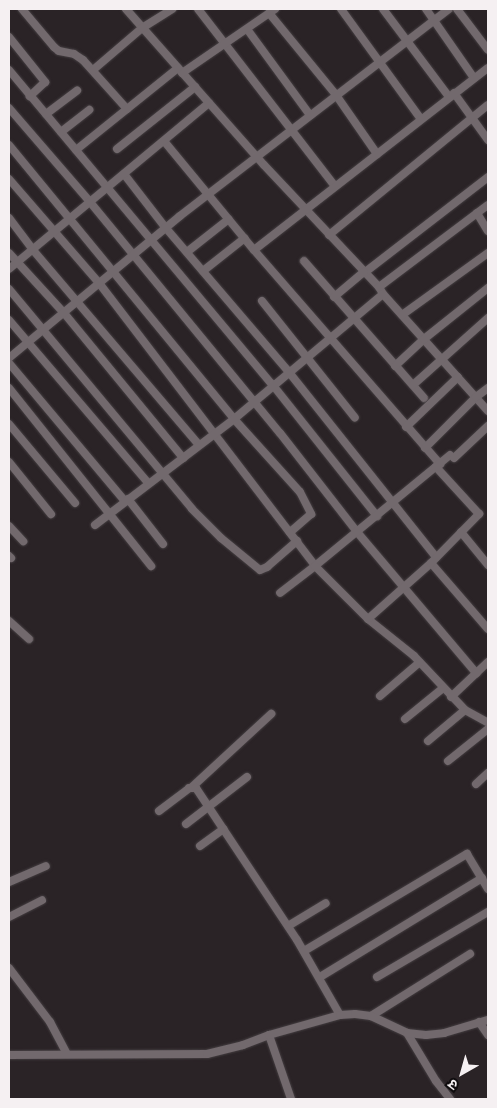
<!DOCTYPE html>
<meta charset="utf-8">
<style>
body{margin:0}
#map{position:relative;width:497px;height:1108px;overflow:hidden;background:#2a2326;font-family:"PT Sans","Noto Sans Devanagari",sans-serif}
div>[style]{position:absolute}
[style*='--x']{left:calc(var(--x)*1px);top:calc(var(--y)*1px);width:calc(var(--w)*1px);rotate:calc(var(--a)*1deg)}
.roads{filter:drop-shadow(0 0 1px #443e41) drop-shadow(0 0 1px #443e41)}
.street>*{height:8px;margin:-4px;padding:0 4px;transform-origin:4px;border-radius:4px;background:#72696d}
span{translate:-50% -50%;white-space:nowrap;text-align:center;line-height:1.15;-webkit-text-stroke:4px #100d0f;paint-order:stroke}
.frame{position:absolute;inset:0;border:10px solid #f5f0f2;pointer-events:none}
.north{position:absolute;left:437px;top:1048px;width:50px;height:50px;-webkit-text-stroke:4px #100d0f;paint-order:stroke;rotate:218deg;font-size:14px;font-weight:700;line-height:20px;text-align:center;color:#f5f0f2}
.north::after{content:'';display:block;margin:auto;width:18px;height:22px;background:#f5f0f2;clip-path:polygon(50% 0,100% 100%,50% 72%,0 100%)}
</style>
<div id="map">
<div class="roads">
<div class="street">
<i style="--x:22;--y:9;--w:50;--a:49.9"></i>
<i style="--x:54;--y:47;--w:6;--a:39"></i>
<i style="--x:59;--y:51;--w:15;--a:11"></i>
<i style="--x:74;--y:54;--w:11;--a:34"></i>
<i style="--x:83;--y:60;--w:66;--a:48.1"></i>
<i style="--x:126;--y:9;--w:208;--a:48.5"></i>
<i style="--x:264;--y:165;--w:168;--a:46.7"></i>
<i style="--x:379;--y:287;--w:8;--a:60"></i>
<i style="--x:383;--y:294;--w:157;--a:48.1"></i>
<i style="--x:198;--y:9;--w:224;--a:52.3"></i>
<i style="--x:341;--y:9;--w:136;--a:54"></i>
<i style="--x:383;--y:9;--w:110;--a:53.1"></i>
<i style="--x:426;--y:9;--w:84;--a:55.2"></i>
<i style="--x:457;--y:9;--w:51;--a:52.9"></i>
<i style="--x:269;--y:13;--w:106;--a:50.7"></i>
<i style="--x:336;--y:95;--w:72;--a:55.2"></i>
<i style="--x:247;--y:29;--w:107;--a:53.8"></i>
<i style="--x:9;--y:37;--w:58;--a:51.3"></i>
<i style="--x:45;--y:82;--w:21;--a:137"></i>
<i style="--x:9;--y:70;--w:410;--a:50.1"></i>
<i style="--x:272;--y:384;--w:169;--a:51.5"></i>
<i style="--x:93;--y:70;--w:65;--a:-40.6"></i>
<i style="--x:142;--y:28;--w:36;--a:-32"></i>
<i style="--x:182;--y:73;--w:113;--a:-34.5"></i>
<i style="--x:454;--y:93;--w:58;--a:54.1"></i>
<i style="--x:9;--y:108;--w:124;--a:49.2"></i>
<i style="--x:90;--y:202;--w:299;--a:50.6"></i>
<i style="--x:280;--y:433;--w:125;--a:52.1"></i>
<i style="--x:357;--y:532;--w:185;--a:49.8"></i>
<i style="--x:46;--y:114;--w:39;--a:-37"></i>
<i style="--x:61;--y:132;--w:36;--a:-38"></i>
<i style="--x:164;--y:141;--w:141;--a:50.5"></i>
<i style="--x:254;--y:250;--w:284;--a:49"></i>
<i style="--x:9;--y:145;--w:355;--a:50.6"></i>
<i style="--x:234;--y:419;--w:98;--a:47.9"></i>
<i style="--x:300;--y:492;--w:25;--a:63"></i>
<i style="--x:311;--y:514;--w:28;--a:139"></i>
<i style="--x:117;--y:149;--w:100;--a:-38.5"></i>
<i style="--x:76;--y:150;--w:131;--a:-38.8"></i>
<i style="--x:124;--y:174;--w:67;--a:52.3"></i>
<i style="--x:165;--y:227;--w:189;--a:49.5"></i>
<i style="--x:288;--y:371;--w:238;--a:51.5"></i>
<i style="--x:9;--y:179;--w:138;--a:49.1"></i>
<i style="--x:99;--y:283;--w:356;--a:52.6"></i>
<i style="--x:315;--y:566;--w:44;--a:142.4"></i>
<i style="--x:477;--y:213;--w:21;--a:59"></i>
<i style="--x:9;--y:218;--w:40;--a:53"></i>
<i style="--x:33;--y:250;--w:256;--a:49.6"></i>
<i style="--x:329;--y:235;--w:205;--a:-39.3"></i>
<i style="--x:254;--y:250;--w:296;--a:-37.9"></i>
<i style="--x:187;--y:252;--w:53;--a:-38.2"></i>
<i style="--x:9;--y:253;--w:81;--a:47.5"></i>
<i style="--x:64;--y:313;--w:188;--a:50.6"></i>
<i style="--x:304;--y:261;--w:182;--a:48.8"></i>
<i style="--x:9;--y:269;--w:260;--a:-39.7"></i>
<i style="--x:203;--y:271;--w:53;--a:-38.2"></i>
<i style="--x:364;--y:273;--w:157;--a:-37.7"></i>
<i style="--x:379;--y:287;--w:136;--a:-37"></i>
<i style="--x:9;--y:289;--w:286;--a:50.2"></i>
<i style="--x:192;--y:509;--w:41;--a:45"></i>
<i style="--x:221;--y:538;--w:50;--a:39.4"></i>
<i style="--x:260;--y:570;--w:8;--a:-23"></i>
<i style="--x:267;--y:567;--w:40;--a:-41"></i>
<i style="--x:334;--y:297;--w:39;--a:-40"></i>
<i style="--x:262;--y:301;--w:149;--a:51.5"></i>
<i style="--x:402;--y:315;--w:106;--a:-35.8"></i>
<i style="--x:9;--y:320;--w:214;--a:49.5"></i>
<i style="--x:9;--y:358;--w:222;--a:-39.7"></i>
<i style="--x:180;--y:216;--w:339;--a:-37.6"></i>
<i style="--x:9;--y:363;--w:180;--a:50"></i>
<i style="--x:395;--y:366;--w:40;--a:-43"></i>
<i style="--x:424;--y:339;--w:82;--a:-38.6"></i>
<i style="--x:413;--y:385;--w:101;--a:-41.8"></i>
<i style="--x:9;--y:388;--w:228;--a:51.4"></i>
<i style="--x:9;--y:424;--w:103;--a:50.1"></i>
<i style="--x:406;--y:427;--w:72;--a:-43.9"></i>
<i style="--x:425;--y:448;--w:72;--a:-45"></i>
<i style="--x:476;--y:397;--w:15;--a:-37"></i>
<i style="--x:450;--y:455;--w:175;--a:140.6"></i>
<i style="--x:315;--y:566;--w:75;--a:45"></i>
<i style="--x:368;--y:619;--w:59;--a:38.8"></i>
<i style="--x:414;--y:656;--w:74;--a:46.6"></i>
<i style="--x:465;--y:710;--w:26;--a:29"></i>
<i style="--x:454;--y:458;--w:47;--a:-43.3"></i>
<i style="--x:9;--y:462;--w:67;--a:51.1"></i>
<i style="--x:128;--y:499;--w:57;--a:52.1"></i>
<i style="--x:95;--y:525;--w:175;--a:-37.3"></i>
<i style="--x:234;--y:419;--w:194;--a:-40"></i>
<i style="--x:9;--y:526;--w:21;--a:47"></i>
<i style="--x:461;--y:532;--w:43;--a:50.7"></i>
<i style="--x:9;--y:556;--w:3;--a:45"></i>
<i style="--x:431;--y:563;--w:87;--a:49.2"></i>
<i style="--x:368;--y:619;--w:84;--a:-41.6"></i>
<i style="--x:431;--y:563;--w:69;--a:-45.6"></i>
<i style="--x:479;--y:514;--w:64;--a:-132.5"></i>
<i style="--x:9;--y:621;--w:27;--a:42"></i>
<i style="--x:380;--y:696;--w:52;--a:-40.4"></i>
<i style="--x:451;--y:697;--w:51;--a:-43.4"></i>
<i style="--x:405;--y:719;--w:49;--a:-39.2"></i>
<i style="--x:428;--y:741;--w:48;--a:-40"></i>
<i style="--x:448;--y:761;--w:51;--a:-38.7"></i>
<i style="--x:476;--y:784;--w:16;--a:-43"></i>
<i style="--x:192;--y:787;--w:108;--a:-42.7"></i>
<i style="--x:159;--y:811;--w:38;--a:-37"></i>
<i style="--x:189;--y:788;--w:7;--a:0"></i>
<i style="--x:196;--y:788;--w:182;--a:56.4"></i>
<i style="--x:297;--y:940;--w:86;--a:60.2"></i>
<i style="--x:186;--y:824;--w:77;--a:-37.6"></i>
<i style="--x:200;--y:846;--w:29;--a:-36"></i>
<i style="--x:9;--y:882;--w:40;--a:-23.4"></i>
<i style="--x:9;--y:917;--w:37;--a:-27"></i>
<i style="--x:288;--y:926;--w:44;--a:-31.2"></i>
<i style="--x:304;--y:951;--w:190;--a:-30.8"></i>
<i style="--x:467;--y:854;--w:41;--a:59"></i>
<i style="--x:9;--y:968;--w:68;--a:52.8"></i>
<i style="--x:50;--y:1022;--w:36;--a:62"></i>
<i style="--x:320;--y:977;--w:190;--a:-31.4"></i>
<i style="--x:377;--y:977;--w:129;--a:-30.4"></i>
<i style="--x:371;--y:1016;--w:117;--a:-32.1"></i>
<i style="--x:479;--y:1022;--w:16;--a:55"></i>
<i style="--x:407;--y:1033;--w:56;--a:58.9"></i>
<i style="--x:436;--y:1081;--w:23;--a:52"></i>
<i style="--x:269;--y:1035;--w:68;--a:71"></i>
<i style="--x:9;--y:1055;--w:198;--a:-0.3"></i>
<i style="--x:207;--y:1054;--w:37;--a:-14"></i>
<i style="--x:243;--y:1045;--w:28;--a:-21"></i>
<i style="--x:269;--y:1035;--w:74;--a:-15.7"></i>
<i style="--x:340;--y:1015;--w:15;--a:-4"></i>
<i style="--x:355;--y:1014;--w:16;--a:7"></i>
<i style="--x:371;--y:1016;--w:40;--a:25"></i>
<i style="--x:407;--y:1033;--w:19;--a:6"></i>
<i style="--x:426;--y:1035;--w:18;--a:-6"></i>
<i style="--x:444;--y:1033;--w:46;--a:-16.5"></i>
</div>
</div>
<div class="frame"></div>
<div class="north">उ</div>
</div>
